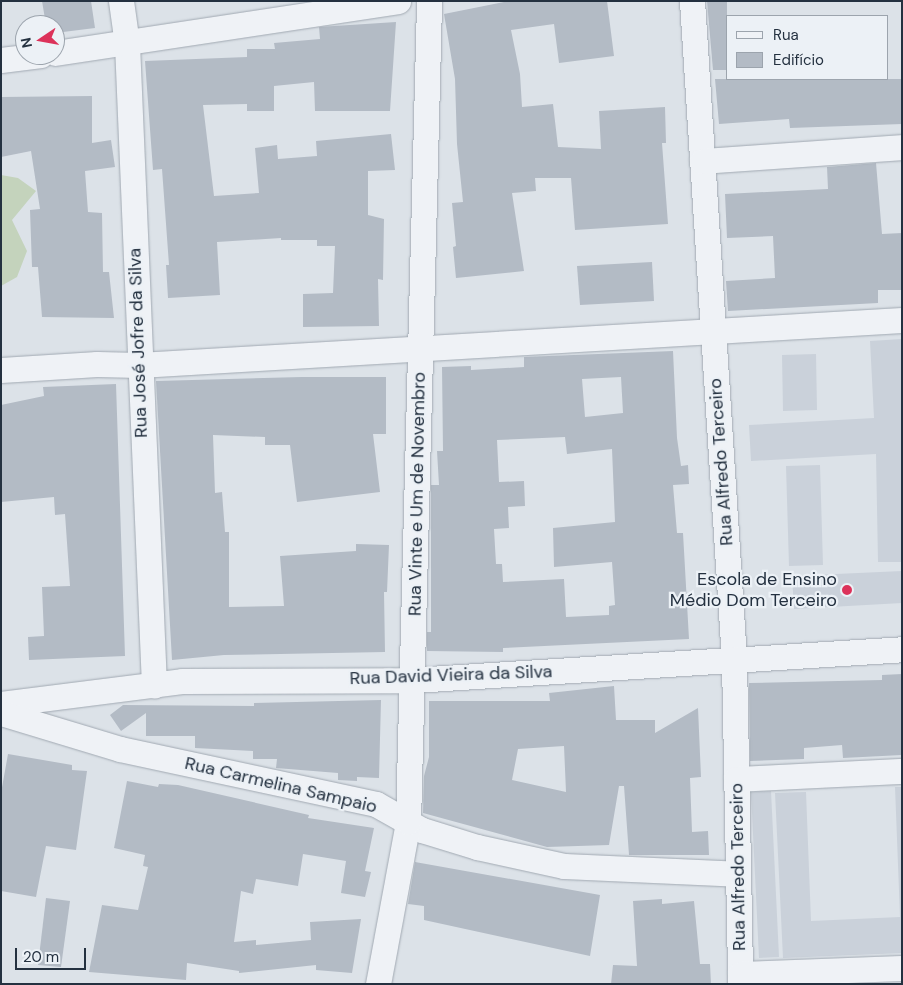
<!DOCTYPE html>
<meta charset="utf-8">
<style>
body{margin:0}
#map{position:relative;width:903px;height:985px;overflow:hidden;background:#dce2e8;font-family:"DM Sans",sans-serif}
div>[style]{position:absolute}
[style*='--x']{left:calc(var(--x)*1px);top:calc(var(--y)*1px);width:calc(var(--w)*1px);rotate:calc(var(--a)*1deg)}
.built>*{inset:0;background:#cad1da}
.green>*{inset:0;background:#c4d3bc}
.building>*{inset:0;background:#b3bbc5}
.roads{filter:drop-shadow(0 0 1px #a1a9b2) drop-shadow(0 0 1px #a1a9b2)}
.minor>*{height:25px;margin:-12.5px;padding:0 12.5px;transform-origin:12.5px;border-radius:12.5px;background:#eff2f6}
.dots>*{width:14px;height:14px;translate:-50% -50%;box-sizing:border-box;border:2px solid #ecf1f6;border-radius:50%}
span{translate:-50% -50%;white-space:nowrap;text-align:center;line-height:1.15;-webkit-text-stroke:4.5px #ecf1f6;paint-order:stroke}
.street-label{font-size:18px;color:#243140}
.poi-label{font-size:18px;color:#243140}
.right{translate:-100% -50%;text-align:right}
.frame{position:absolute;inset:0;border:2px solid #243140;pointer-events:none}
.legend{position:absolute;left:726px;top:15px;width:162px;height:65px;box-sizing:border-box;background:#ecf1f6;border:1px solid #9ca4ad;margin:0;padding:6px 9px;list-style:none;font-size:15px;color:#243140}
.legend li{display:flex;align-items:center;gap:10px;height:25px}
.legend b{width:25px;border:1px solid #9ca4ad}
.north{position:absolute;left:15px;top:15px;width:50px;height:50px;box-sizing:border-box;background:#ecf1f6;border:1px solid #9ca4ad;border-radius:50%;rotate:258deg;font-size:14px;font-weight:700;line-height:20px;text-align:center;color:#243140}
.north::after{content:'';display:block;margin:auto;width:18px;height:22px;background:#dc325a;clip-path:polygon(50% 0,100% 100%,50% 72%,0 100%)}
.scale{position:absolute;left:15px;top:948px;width:71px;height:22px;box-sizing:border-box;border:2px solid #243140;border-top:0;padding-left:6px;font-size:15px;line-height:18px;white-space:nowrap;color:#243140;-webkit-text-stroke:4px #ecf1f6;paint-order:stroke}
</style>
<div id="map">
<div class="built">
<i style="clip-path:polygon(902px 339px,902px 562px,878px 562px,876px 454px,751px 461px,749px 425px,874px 418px,870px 341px)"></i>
<i style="clip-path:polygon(816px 354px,817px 410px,783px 411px,782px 355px)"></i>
<i style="clip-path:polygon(820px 465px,823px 565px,789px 566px,786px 466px)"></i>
<i style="clip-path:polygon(902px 571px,902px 603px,794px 609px,792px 576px)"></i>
<i style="clip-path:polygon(895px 787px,902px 787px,902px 953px,783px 958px,775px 793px,806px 792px,811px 921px,900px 917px)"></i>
<i style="clip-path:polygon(771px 791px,779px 957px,759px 958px,751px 792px)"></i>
</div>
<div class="green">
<i style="clip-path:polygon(1px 175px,18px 178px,36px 191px,12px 220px,27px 251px,17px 277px,1px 286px)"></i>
</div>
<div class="building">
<i style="clip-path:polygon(42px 1px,91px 1px,95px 28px,55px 33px,55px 25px,46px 25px)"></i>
<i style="clip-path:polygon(509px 1px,607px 1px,614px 56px,559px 63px,554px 24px,511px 30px,520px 74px,522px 107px,553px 104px,558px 147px,601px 149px,599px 111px,665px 107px,666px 143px,662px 143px,668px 224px,575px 230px,571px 178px,535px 178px,536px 191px,512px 193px,524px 271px,456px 278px,453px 247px,456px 246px,452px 203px,463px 202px,457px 144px,455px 79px,444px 14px)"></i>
<i style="clip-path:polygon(707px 1px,727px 1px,727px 70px,713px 70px)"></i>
<i style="clip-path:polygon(396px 22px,390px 111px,315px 111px,314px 82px,274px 86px,274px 111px,247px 111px,247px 104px,203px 105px,214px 196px,259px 193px,255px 148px,277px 145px,278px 159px,317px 156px,316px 141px,391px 134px,395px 170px,368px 171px,368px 215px,384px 219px,383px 280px,378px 279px,379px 326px,303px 327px,303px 294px,333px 293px,335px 246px,317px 246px,317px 240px,281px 240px,281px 238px,217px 242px,220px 295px,168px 298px,166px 265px,169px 265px,162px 169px,153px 170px,145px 61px,247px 57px,247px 49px,275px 49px,274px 43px,320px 39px,319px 27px)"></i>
<i style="clip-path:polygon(715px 79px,902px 79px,902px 124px,790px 128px,789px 119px,719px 124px)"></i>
<i style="clip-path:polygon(92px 96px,92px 143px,111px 140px,115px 167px,85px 171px,88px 212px,102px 213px,103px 272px,109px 272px,114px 318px,42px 317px,38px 267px,32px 267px,30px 210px,40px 209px,31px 151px,1px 157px,1px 97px)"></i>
<i style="clip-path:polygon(876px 163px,882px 234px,902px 233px,902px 290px,878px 290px,878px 303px,728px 311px,726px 281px,775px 278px,773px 236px,727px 238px,725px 194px,828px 189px,827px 167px)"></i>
<i style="clip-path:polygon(652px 262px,654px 301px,580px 305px,577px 266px)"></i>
<i style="clip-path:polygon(evenodd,673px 351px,677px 438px,681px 466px,688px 465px,689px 484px,673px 485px,677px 533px,683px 533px,689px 639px,503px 648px,503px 652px,427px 651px,427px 632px,431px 632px,431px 485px,439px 485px,437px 451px,443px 451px,442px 367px,471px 366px,471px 370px,524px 367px,524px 357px,673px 351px,621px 377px,623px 413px,585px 417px,582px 379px,621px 377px,673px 351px,565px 437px,567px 454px,612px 449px,615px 522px,553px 528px,554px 567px,612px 562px,615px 605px,609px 606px,609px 615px,566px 617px,564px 579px,503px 582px,502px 564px,496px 564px,494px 529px,509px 528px,508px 507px,525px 506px,524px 481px,499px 482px,497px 440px,565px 437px)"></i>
<i style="clip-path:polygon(302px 377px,386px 377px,386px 434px,373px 434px,380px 492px,297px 502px,290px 445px,265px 445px,265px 437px,213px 435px,215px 493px,222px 492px,225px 532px,229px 532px,229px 607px,284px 606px,280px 556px,356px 551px,356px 544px,389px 545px,387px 592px,384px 592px,385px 652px,224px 655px,172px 660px,156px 381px)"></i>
<i style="clip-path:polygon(116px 384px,125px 656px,29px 660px,28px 637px,44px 636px,42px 587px,70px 586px,65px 514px,55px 515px,54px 497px,1px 502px,1px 405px,44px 396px,43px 387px)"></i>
<i style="clip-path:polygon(902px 674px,902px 755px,843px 758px,842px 745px,804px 748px,804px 759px,750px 761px,749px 683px,882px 680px,882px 675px)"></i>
<i style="clip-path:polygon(evenodd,614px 686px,616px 720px,655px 720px,655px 733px,698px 708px,701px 777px,690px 778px,692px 832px,708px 831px,709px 855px,629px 855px,624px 786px,619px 786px,609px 845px,547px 847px,423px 813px,424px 776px,429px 757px,429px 701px,550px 701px,549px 693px,614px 686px,564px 746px,566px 792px,512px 780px,518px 749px,564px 746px)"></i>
<i style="clip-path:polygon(381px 700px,379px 778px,357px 777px,357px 781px,338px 780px,338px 773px,276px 768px,277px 759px,253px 759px,253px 751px,195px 748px,195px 736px,146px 736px,146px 713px,121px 731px,110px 715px,123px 705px,254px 706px,254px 703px)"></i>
<i style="clip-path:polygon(8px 754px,72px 765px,72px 770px,87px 771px,76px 850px,46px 846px,36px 897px,1px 891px,1px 793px)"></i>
<i style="clip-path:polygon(127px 781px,158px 787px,159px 784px,178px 785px,309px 815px,308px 818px,374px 828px,365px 871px,371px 872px,365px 897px,341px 893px,346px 861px,303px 854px,298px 886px,256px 879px,253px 894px,241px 891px,234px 942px,256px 940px,256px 945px,311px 940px,310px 922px,361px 919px,352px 973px,316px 970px,316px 965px,239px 973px,239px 971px,187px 963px,186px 980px,89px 972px,102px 905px,138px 910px,148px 867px,143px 866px,145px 855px,114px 848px)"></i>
<i style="clip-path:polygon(415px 862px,600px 895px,590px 956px,424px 920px,424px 906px,408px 904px)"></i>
<i style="clip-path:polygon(46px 898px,70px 901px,61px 967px,38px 965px)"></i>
<i style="clip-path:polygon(662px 899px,662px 904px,694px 901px,700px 964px,710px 964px,711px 984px,611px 984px,613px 965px,637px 966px,633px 901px)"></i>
</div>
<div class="roads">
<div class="minor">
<i style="--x:121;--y:1;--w:43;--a:82.1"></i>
<i style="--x:127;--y:44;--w:642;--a:87.59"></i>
<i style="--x:692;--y:1;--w:659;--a:86.35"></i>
<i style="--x:734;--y:659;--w:325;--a:88.9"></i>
<i style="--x:55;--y:53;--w:347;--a:-8.6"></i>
<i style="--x:1;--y:60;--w:40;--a:-7.1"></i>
<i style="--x:702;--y:161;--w:200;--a:-4"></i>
<i style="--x:1;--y:370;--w:96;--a:-3.6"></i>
<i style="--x:97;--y:364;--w:42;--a:1.4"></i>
<i style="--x:139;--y:365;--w:764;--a:-3.38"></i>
<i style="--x:1;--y:704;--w:182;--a:-7.2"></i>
<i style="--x:182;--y:681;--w:231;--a:-0.2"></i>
<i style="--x:413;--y:680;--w:490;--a:-3.6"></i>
<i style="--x:1;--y:713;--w:124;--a:16.8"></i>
<i style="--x:120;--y:749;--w:262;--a:12.1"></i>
<i style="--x:376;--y:804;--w:53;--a:29.5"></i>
<i style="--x:422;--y:830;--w:58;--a:17.2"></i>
<i style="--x:477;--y:847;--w:89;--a:12.3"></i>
<i style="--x:564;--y:866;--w:173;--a:2.6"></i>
<i style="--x:736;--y:779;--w:166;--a:-2.8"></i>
<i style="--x:740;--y:974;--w:162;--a:-2.1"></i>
<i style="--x:378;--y:984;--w:165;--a:-79.5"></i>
<i style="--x:408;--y:822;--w:821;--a:-88.53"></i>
</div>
</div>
<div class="dots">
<i style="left:847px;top:590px;background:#dc325a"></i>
</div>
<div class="street-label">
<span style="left:138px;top:343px;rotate:-92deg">Rua José Jofre da Silva</span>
<span style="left:721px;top:462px;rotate:-94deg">Rua Alfredo Terceiro</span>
<span style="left:417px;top:494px;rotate:-89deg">Rua Vinte e Um de Novembro</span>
<span style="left:451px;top:675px;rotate:-2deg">Rua David Vieira da Silva</span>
<span style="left:281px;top:785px;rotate:13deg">Rua Carmelina Sampaio</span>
<span style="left:738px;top:867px;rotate:-91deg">Rua Alfredo Terceiro</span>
</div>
<div class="poi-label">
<span class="right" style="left:837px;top:590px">Escola de Ensino<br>Médio Dom Terceiro</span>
</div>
<div class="frame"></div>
<ul class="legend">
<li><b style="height:6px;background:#eff2f6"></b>Rua</li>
<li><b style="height:14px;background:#b3bbc5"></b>Edifício</li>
</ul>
<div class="north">N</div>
<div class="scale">20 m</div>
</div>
